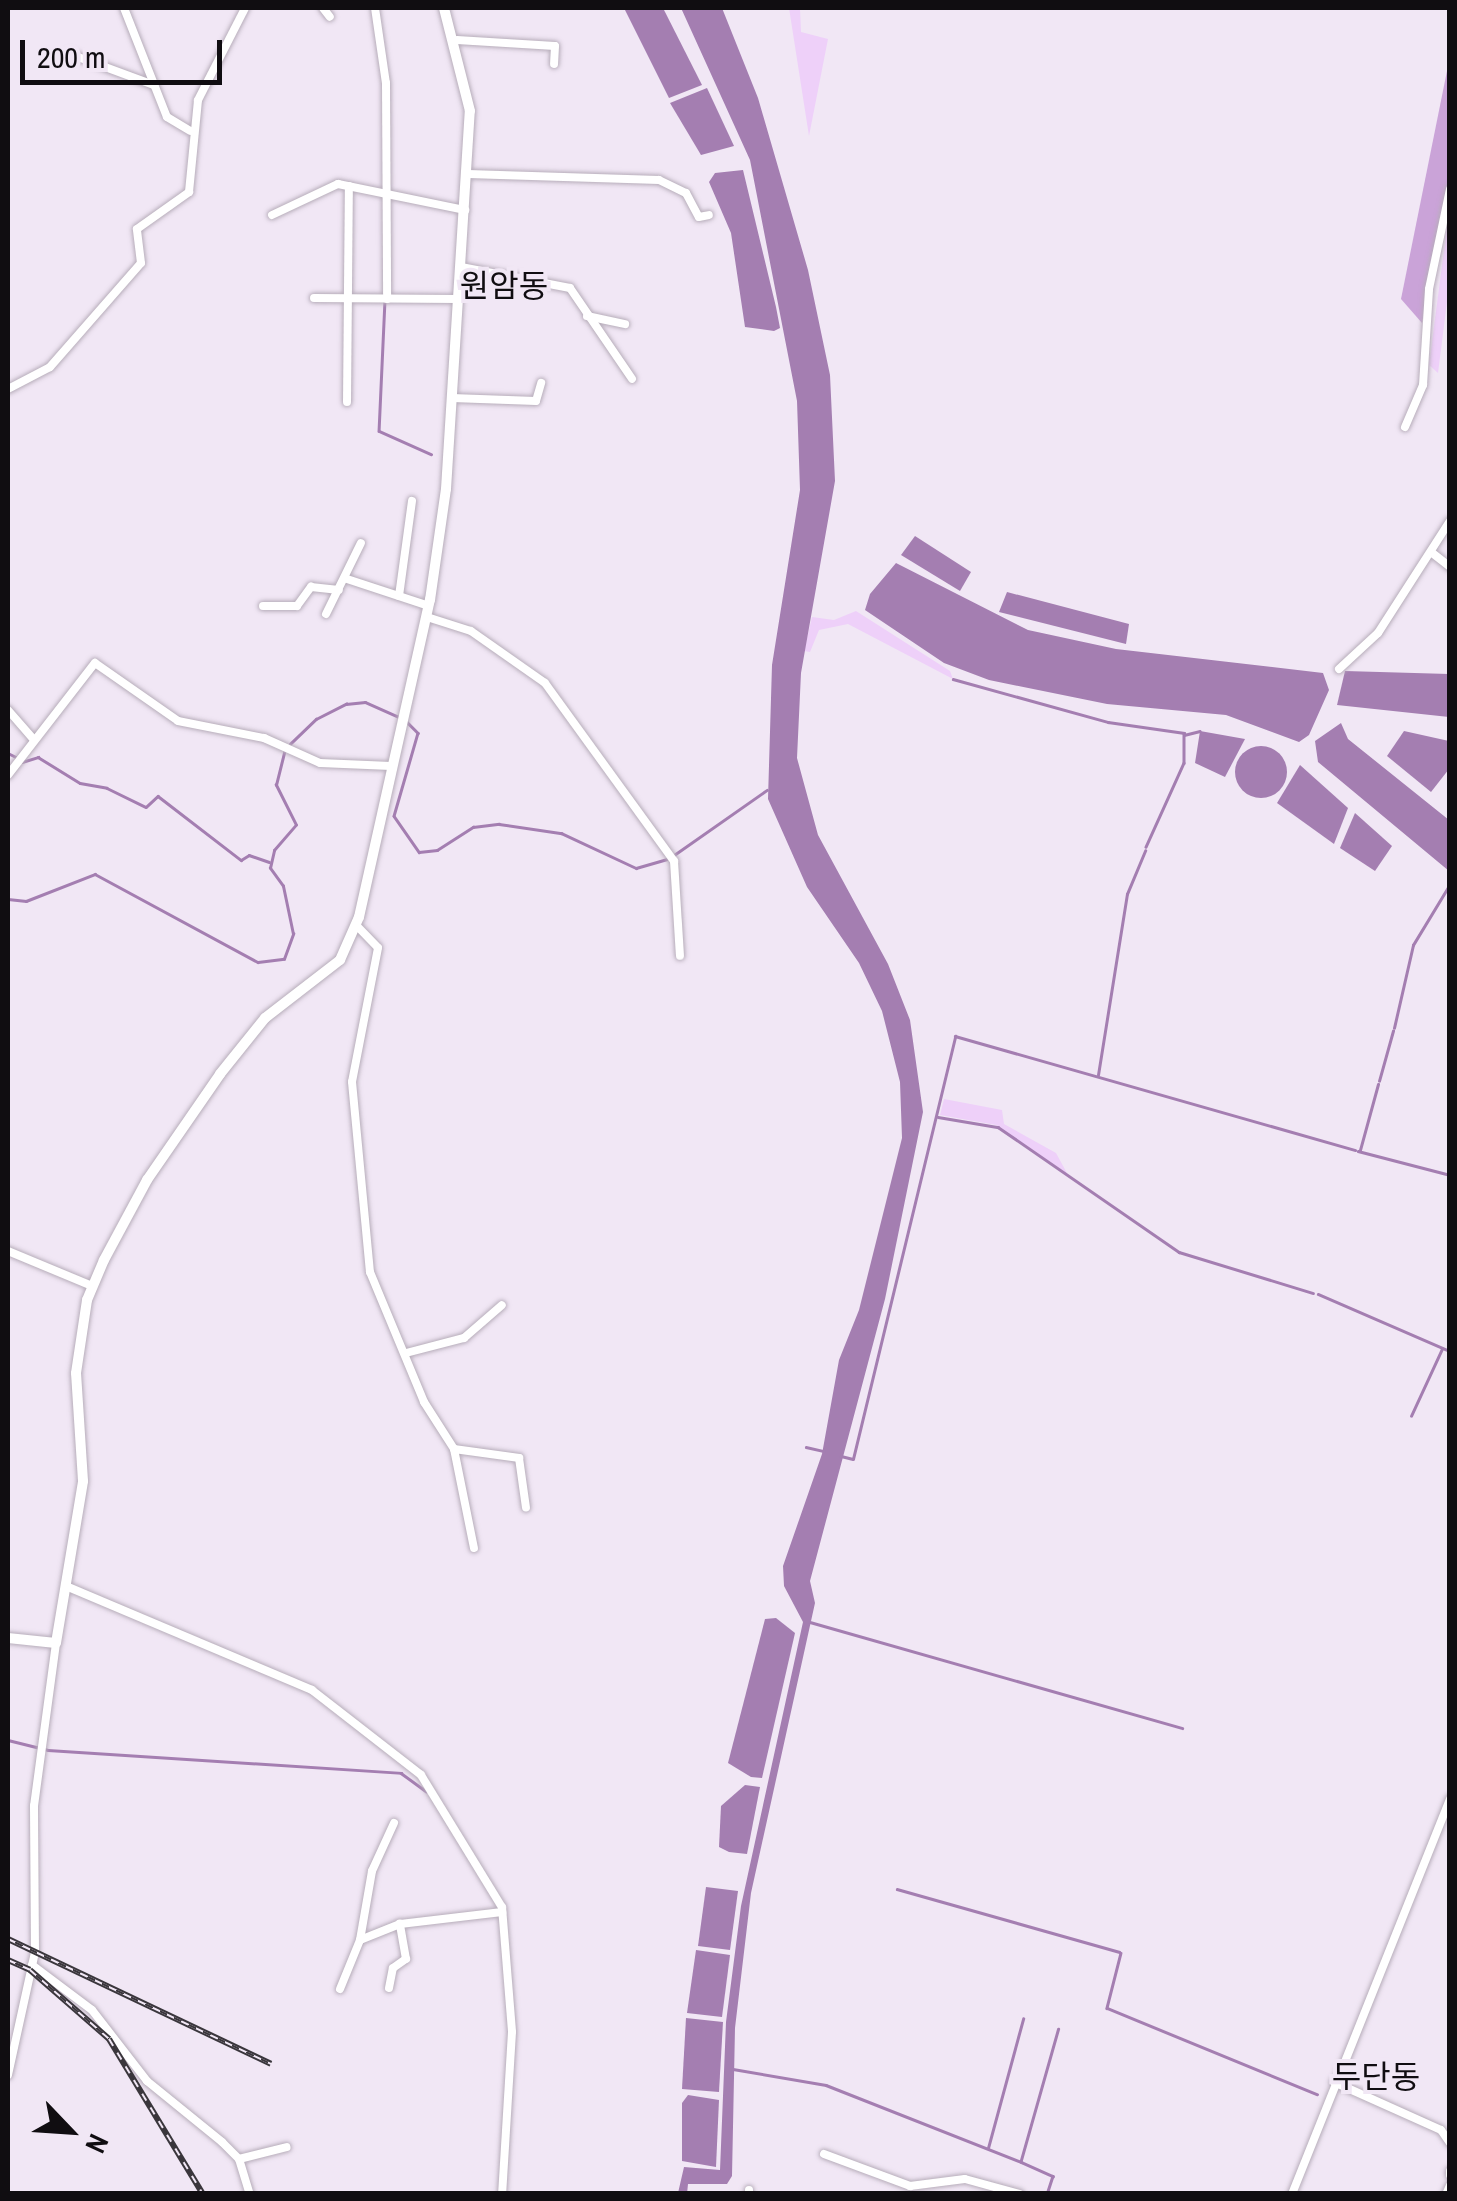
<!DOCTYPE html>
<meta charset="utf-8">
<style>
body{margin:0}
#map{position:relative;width:1457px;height:2201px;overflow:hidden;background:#f1e7f5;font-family:"Archivo Narrow","Noto Sans KR",sans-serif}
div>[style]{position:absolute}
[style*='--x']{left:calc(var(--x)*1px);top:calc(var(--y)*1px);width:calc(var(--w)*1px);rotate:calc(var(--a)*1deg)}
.green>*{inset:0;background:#eed0f9}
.forest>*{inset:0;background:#caa3d8}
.water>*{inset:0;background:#a47eb1}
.round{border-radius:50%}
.stream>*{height:2.5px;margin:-1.25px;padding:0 1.25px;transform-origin:1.25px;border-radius:1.25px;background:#a47eb1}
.roads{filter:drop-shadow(0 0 2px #b7adba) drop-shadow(0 0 2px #b7adba)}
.minor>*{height:8px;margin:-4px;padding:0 4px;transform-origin:4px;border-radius:4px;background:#fff}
.tertiary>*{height:9px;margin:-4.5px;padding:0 4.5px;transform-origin:4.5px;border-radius:4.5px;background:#fff}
.secondary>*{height:10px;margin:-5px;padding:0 5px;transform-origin:5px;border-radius:5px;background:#fff}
.rail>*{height:6px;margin-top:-3px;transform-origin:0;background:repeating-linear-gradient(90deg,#f1e7f5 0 8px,#3a363c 0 16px);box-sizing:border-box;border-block:2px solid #3a363c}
span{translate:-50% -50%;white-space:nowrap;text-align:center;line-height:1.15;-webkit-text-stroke:8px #f1e7f5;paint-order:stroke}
.quarter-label{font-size:32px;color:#100d11}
.frame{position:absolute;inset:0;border:10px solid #100d11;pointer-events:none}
.north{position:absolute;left:20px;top:2081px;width:100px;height:100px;-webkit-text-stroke:8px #f1e7f5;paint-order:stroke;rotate:115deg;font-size:28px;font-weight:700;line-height:40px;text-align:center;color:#100d11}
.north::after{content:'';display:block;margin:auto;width:35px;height:45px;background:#100d11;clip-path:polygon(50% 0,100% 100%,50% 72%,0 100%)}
.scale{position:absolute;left:20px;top:40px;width:202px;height:45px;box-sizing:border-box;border:5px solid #100d11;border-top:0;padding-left:12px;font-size:30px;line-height:35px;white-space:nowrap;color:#100d11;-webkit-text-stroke:8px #f1e7f5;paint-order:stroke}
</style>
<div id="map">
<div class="green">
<i style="clip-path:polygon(789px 8px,800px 8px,801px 32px,828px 39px,809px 136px)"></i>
<i style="clip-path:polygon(1449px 212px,1449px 286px,1438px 373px,1429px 365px)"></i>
<i style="clip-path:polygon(856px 611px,950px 671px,953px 679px,848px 624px,819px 630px,810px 652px,804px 651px,812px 617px,834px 620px)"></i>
<i style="clip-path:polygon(944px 1099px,1002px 1110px,1004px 1124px,1056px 1153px,1068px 1175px,996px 1125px,940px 1115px)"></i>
</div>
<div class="forest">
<i style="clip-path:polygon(1449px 61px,1449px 174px,1422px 323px,1401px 299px)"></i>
</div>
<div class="water">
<i style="clip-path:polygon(624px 8px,663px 8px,702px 85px,669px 98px)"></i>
<i style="clip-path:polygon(681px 8px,722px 8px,758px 98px,808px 270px,830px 375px,835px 481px,801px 673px,797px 758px,818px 835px,888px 964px,910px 1020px,923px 1112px,885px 1299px,810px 1581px,815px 1603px,751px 1893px,735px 2028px,732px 2176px,727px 2184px,688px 2184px,687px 2194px,678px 2193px,684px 2167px,720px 2170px,726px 2022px,741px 1906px,803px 1622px,784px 1586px,783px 1566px,822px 1454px,839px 1360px,859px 1310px,902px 1138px,900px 1082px,882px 1011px,859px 963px,807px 887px,768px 799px,772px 665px,800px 490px,797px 401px,750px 160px)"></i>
<i style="clip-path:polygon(707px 88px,734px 146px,701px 155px,670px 103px)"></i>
<i style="clip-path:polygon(743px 170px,776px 307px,780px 328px,774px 331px,745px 327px,731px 233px,709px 182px,715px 173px)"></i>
<i style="clip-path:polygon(915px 536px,971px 572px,960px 591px,901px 555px)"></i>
<i style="clip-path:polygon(896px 563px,1028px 630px,1116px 649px,1323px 673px,1329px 690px,1309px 735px,1299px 742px,1226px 715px,1107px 704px,989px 680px,944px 663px,865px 610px,870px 594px)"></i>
<i style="clip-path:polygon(1007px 592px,1129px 624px,1126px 644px,999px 612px)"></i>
<i style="clip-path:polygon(1345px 671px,1449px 674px,1449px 717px,1337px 705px)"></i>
<i style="clip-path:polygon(1341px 723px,1348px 739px,1449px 820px,1449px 871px,1318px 762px,1315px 741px)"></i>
<i style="clip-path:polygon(1200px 731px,1245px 739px,1225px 777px,1195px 763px)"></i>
<i style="clip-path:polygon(1404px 731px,1449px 741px,1449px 769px,1431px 792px,1387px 756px)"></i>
<i class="round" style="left:1235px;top:746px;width:52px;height:52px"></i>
<i style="clip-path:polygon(1300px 765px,1348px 808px,1334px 844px,1277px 803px)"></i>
<i style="clip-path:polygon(1355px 813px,1392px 846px,1375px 871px,1340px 848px)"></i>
<i style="clip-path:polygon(776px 1618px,795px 1633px,762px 1778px,751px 1777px,728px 1763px,765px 1619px)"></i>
<i style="clip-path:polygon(745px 1785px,760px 1787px,747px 1854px,729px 1852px,719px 1847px,721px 1806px)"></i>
<i style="clip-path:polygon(706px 1887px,738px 1891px,730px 1950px,698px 1946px)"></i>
<i style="clip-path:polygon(696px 1950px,730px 1955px,722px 2017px,687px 2013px)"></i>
<i style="clip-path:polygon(686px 2018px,723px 2022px,719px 2092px,682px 2089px)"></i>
<i style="clip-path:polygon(688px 2095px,719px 2100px,716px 2167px,682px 2161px,682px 2103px)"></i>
</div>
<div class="stream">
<i style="--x:385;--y:300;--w:131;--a:92.6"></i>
<i style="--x:379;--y:431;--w:57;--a:23.9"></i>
<i style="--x:953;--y:679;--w:161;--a:15.5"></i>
<i style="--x:1108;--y:722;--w:77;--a:8.2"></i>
<i style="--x:1184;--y:733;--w:30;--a:90"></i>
<i style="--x:1184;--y:763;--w:92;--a:114.3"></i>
<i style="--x:406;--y:721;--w:17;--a:45"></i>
<i style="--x:418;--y:733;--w:86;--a:106.1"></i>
<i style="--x:394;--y:816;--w:44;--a:55.2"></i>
<i style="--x:419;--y:852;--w:18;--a:-6"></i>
<i style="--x:437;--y:850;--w:43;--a:-32.6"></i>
<i style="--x:473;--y:827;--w:26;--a:-7"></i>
<i style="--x:499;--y:824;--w:63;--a:8.3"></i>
<i style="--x:561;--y:833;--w:83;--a:25"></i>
<i style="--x:636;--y:868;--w:32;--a:-16"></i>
<i style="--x:1184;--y:735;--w:16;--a:-14"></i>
<i style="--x:290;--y:744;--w:36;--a:-44"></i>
<i style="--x:316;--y:719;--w:34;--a:-27"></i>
<i style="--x:346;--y:704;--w:19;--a:-6"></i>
<i style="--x:365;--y:702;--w:37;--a:24"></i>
<i style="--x:8;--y:753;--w:9;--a:27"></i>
<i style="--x:22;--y:762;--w:17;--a:-17"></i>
<i style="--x:38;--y:757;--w:49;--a:31.8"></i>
<i style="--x:80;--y:783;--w:27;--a:10"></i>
<i style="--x:107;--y:788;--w:43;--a:26"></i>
<i style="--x:146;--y:807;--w:16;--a:-43"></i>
<i style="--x:158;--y:796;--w:105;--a:37.6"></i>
<i style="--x:241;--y:860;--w:9;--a:-32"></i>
<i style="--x:249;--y:855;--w:21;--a:19"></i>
<i style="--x:674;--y:855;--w:113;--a:-35"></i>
<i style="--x:8;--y:899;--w:18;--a:6"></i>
<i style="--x:26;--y:901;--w:74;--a:-21.4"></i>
<i style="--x:95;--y:874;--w:185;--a:28.4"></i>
<i style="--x:258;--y:962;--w:26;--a:-7"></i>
<i style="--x:284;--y:959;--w:27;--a:-70"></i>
<i style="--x:293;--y:934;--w:49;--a:-101.8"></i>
<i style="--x:283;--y:886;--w:22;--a:-126"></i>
<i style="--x:270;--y:868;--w:18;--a:-77"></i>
<i style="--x:274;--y:850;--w:33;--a:-49"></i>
<i style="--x:296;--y:825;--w:45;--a:-116.6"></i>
<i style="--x:276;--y:785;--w:36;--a:-76"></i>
<i style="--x:1394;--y:1028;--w:85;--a:-77.1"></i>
<i style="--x:1413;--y:945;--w:71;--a:-58.8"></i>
<i style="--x:1098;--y:1075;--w:183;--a:-80.9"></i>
<i style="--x:1127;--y:894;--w:47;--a:-67.3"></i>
<i style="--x:1379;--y:1081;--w:52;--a:-74.4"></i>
<i style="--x:938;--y:1117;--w:61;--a:9.5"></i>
<i style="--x:998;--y:1127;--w:220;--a:34.6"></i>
<i style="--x:1179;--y:1252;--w:140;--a:17"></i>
<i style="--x:1360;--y:1150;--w:68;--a:-74.7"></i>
<i style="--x:1358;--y:1151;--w:95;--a:14.6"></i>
<i style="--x:1318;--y:1294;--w:144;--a:23.4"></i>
<i style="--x:1411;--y:1416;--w:74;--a:-65.2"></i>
<i style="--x:806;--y:1447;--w:18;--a:13"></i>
<i style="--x:841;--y:1456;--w:12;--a:14"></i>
<i style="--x:853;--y:1459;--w:435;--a:-76.4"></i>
<i style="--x:955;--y:1036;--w:416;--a:15.9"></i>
<i style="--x:810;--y:1622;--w:387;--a:15.9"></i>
<i style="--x:8;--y:1740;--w:41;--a:14"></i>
<i style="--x:48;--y:1750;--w:354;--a:3.7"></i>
<i style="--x:401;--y:1773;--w:31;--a:36"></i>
<i style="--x:897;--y:1889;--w:231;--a:15.8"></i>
<i style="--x:1121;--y:1953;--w:57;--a:104.3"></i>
<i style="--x:1107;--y:2008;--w:227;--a:22.3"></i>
<i style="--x:733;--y:2069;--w:94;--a:9.8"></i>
<i style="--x:826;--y:2085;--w:210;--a:21.5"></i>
<i style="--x:1021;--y:2162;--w:35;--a:24"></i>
<i style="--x:1053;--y:2176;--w:19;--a:108"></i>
<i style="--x:988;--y:2148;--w:134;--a:-74.8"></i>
<i style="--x:1021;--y:2160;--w:136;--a:-74.2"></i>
</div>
<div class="roads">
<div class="minor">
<i style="--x:124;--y:8;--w:117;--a:68.5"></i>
<i style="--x:167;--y:117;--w:27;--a:31"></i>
<i style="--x:323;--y:8;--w:11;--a:52"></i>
<i style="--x:375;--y:8;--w:76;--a:81.7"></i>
<i style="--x:386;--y:83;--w:216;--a:89.7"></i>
<i style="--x:457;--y:40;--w:98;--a:3.5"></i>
<i style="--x:555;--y:46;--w:18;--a:93"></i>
<i style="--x:70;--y:54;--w:90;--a:20.3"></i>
<i style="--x:468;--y:174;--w:191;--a:1.8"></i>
<i style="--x:659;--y:180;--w:30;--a:26"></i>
<i style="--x:686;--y:193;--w:27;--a:62"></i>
<i style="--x:699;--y:217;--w:10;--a:-11"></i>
<i style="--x:272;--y:215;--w:73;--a:-25.2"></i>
<i style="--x:338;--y:184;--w:130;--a:11.6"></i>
<i style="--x:461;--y:267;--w:111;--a:10.9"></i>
<i style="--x:570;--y:288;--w:110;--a:55.7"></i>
<i style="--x:314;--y:298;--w:144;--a:0.4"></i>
<i style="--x:587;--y:316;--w:39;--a:12"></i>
<i style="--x:8;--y:389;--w:47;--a:-27.6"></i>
<i style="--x:50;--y:367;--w:138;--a:-48.8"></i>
<i style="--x:141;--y:263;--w:34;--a:-97"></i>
<i style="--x:137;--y:229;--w:64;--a:-35.4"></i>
<i style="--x:189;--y:192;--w:92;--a:-84.4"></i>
<i style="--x:198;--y:100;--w:103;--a:-62.9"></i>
<i style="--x:452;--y:398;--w:84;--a:2"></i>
<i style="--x:536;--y:401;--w:19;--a:-74"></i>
<i style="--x:347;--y:402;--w:216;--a:-89.5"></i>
<i style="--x:1405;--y:427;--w:46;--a:-66.8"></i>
<i style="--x:1423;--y:385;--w:96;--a:-86.4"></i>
<i style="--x:1429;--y:289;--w:102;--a:-78.1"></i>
<i style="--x:1431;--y:552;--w:24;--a:38"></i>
<i style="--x:347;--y:579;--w:86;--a:18.2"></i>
<i style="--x:399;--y:596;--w:96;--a:-82.2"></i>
<i style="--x:263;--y:606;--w:34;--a:0"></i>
<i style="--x:297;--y:606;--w:24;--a:-54"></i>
<i style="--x:311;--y:587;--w:28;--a:6"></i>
<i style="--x:326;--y:614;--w:79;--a:-63.8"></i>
<i style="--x:427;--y:617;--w:46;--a:17.7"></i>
<i style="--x:471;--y:631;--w:90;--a:35.1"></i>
<i style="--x:545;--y:683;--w:220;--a:54.1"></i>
<i style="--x:674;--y:861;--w:95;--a:86.4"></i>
<i style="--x:1339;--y:669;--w:53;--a:-42.7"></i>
<i style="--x:1378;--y:633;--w:133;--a:-57.3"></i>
<i style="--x:8;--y:710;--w:40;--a:49"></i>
<i style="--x:8;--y:775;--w:142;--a:-52.2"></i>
<i style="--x:95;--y:663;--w:101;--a:34.9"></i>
<i style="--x:178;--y:721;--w:88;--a:11.2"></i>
<i style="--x:264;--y:738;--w:61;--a:24.1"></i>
<i style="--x:320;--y:763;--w:71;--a:2.4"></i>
<i style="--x:357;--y:926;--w:30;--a:46"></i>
<i style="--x:378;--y:948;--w:136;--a:101"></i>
<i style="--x:352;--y:1082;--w:191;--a:84.6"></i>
<i style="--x:370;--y:1272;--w:141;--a:67.4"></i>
<i style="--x:424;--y:1402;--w:56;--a:57.4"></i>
<i style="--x:454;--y:1449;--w:101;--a:78.6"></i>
<i style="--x:8;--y:1251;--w:91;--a:22.6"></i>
<i style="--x:406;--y:1353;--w:60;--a:-14.5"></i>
<i style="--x:464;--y:1338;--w:50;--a:-41"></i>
<i style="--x:454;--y:1449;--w:66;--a:7.9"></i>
<i style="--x:519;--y:1458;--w:50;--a:82"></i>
<i style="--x:66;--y:1586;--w:267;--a:22.9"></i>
<i style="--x:312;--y:1690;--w:138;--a:37.9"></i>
<i style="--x:421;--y:1775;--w:155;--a:58.5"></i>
<i style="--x:502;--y:1907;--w:125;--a:85.4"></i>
<i style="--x:512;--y:2032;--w:162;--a:93.5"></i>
<i style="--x:360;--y:1940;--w:70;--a:-80.1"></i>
<i style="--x:372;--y:1871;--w:53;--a:-65.4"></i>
<i style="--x:32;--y:1965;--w:75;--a:36.9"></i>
<i style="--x:92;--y:2010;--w:90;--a:52.2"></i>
<i style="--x:147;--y:2081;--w:97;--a:39.1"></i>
<i style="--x:222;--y:2142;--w:24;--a:45"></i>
<i style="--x:239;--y:2159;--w:37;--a:73"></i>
<i style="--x:389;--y:1988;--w:20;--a:-79"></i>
<i style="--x:393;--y:1968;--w:16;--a:-35"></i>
<i style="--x:406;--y:1959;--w:36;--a:-100"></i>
<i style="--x:340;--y:1989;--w:53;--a:-67.8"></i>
<i style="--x:360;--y:1940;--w:43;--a:-21.8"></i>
<i style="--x:400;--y:1924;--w:103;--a:-6.7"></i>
<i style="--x:8;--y:2075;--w:126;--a:-77.6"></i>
<i style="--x:35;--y:1952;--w:146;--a:-90.4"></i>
<i style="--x:34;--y:1806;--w:164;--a:-82.3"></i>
<i style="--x:1334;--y:2082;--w:117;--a:24.2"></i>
<i style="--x:1441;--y:2130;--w:16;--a:55"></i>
<i style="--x:824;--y:2154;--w:92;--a:20.4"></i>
<i style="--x:910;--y:2186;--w:55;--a:-7.3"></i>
<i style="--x:965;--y:2179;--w:57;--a:15.3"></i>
<i style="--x:239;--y:2159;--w:49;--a:-14"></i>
<i style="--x:1450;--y:2171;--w:4;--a:90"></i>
<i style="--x:749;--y:2194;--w:4;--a:-90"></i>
<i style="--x:1292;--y:2194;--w:426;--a:-68.2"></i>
</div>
<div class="tertiary">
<i style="--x:1446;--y:2194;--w:10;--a:-66"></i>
</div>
<div class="secondary">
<i style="--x:8;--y:1638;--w:48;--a:5.9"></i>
<i style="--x:56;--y:1643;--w:164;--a:-80.5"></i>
<i style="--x:83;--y:1481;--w:108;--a:-93.7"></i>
<i style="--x:76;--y:1373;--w:74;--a:-81.4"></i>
<i style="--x:87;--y:1300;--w:43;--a:-67"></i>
<i style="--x:104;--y:1260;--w:91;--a:-61.7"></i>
<i style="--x:147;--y:1180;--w:129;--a:-55.4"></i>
<i style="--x:220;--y:1074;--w:72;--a:-51.2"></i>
<i style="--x:265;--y:1018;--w:95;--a:-37.7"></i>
<i style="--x:340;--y:960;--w:47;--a:-66.2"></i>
<i style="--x:359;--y:917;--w:325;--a:-77.4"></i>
<i style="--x:430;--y:600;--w:112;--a:-81.8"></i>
<i style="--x:446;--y:489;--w:379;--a:-86.4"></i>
<i style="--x:470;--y:111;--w:106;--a:-104.2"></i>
</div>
</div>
<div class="rail">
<i style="--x:8;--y:1939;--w:291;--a:25.4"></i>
<i style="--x:8;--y:1960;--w:24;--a:24"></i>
<i style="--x:30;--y:1970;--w:105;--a:41.1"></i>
<i style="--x:109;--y:2039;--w:181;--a:58.8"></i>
</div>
<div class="quarter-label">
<span style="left:504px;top:286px">원암동</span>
<span style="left:1376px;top:2077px">두단동</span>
</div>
<div class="frame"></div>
<div class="north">N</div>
<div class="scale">200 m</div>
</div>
